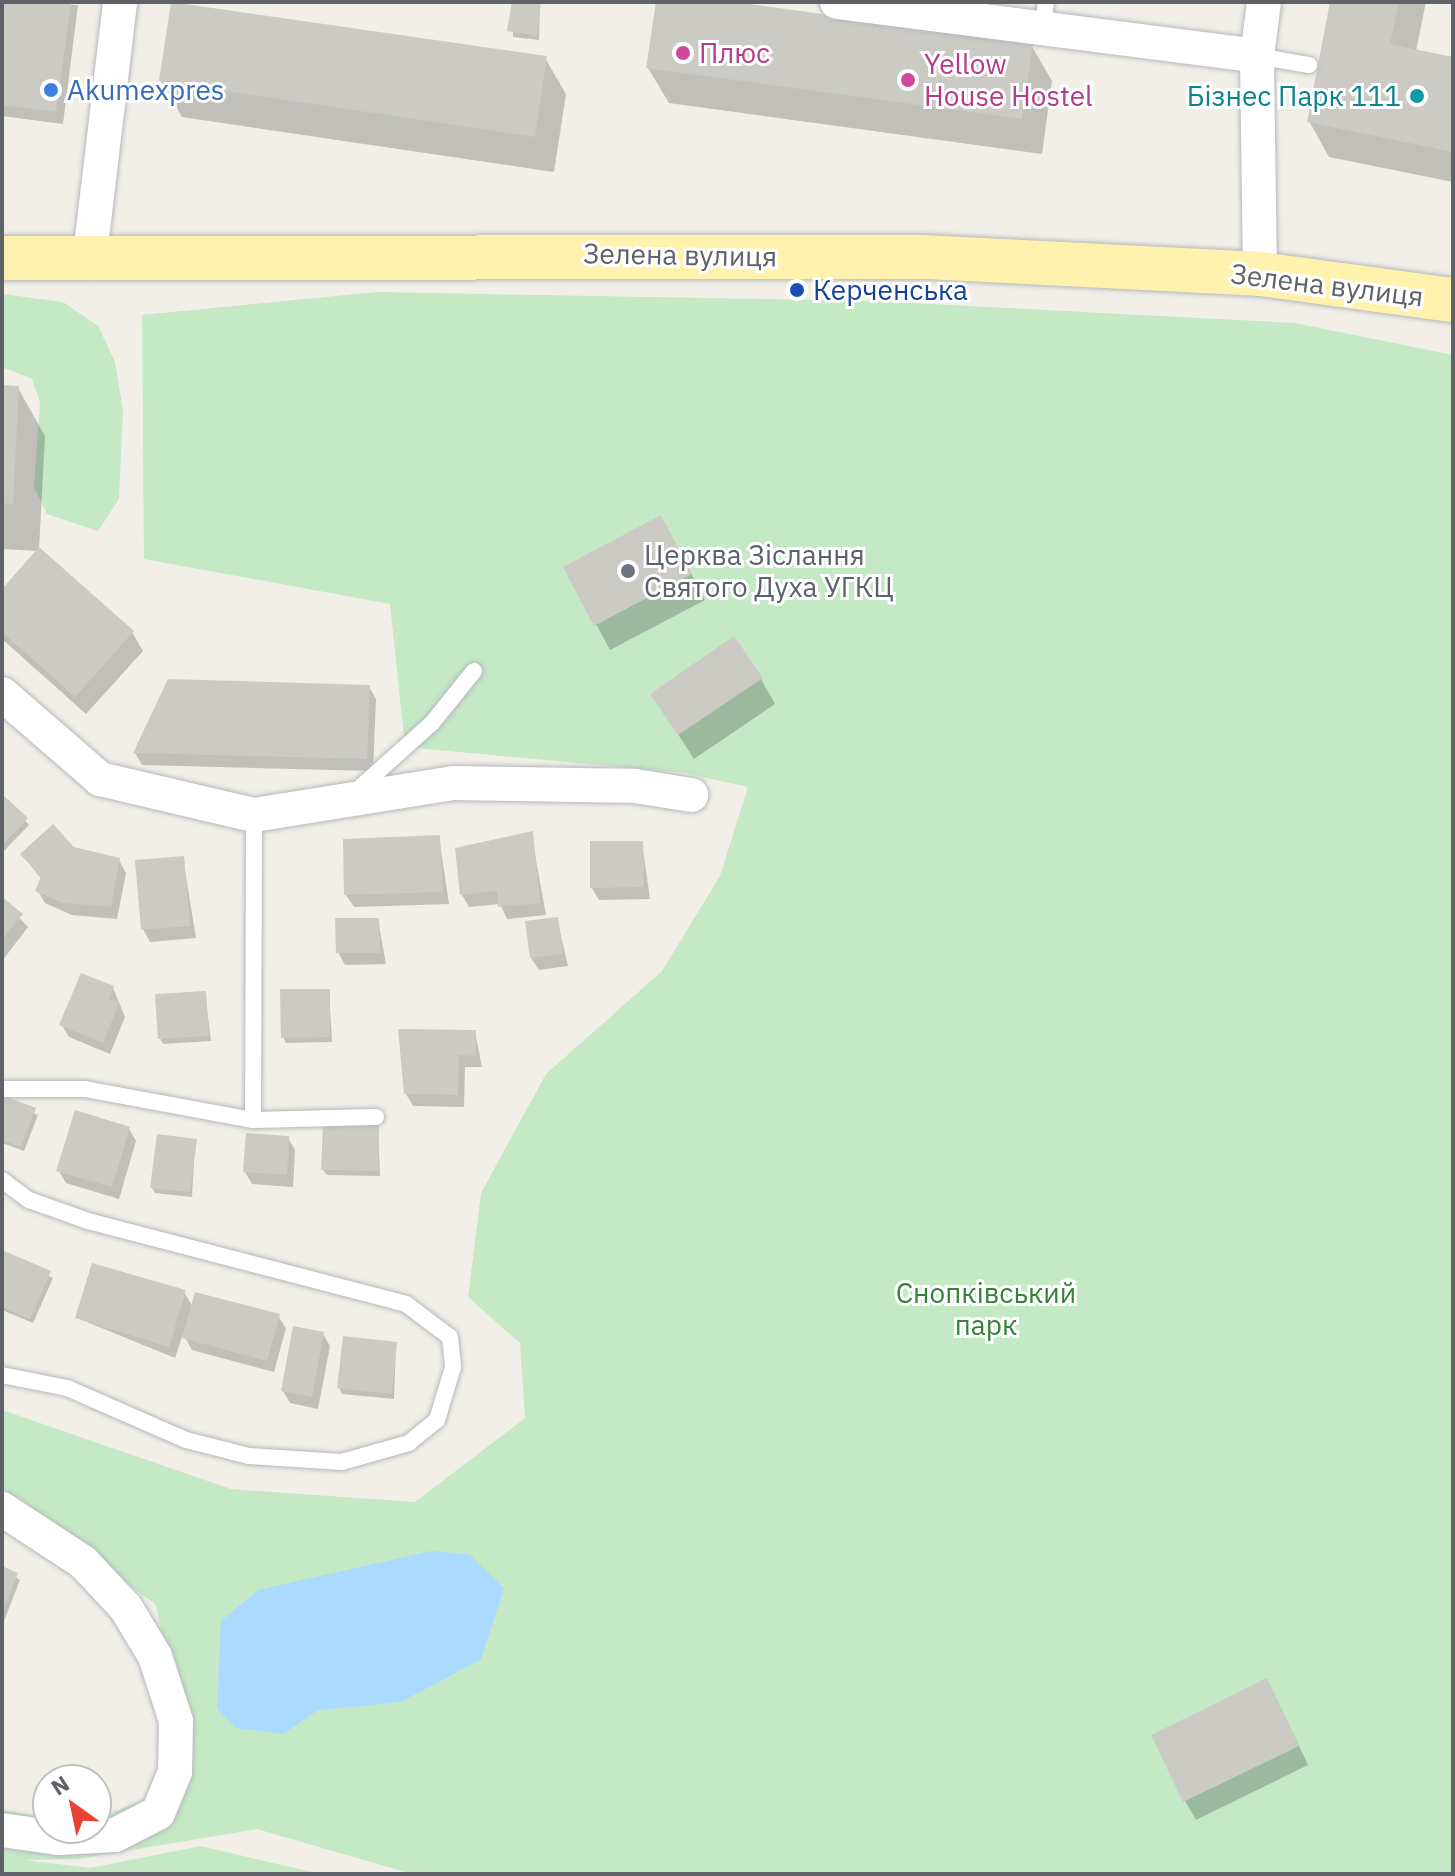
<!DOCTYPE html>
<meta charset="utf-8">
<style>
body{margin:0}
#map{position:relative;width:1455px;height:1876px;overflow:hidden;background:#f1efe8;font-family:"IBM Plex Sans",sans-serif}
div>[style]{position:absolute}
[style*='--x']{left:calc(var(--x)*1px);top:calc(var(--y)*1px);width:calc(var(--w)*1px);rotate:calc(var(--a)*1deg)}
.green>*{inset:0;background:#c5e8c5}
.water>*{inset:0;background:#aadaff}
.shadow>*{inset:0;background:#0003}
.building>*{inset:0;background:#cccac5}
.roads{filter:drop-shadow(0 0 2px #b5b8bc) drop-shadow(0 0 2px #b5b8bc)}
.service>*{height:16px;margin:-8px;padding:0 8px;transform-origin:8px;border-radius:8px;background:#fff}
.minor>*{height:34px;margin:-17px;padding:0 17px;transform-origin:17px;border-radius:17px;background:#fff}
.primary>*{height:44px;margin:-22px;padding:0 22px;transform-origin:22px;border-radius:22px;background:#fff2af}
.dots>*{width:22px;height:22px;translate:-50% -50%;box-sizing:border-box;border:4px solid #fff;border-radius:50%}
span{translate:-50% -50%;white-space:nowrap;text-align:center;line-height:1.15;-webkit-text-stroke:6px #fff;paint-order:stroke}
.hotel-label{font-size:28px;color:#b23c85}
.left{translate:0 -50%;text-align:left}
.shop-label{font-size:28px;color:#366cbe}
.culture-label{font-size:28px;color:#0d838f}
.right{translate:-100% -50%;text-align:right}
.street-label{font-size:28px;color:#5f6368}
.transit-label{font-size:28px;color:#164399}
.worship-label{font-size:28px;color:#5b616d}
.park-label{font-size:28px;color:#348238}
.frame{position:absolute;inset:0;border:4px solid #5f6368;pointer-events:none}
.north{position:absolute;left:32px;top:1764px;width:80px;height:80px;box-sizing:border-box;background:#fff;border:2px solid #bfc1c3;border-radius:50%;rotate:327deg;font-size:22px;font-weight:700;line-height:32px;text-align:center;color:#5f6368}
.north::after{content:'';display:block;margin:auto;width:28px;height:36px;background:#ea4335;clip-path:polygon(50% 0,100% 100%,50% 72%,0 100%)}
</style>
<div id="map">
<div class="green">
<i style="clip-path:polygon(377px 292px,873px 301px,1295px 323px,1453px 355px,1453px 1874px,412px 1874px,257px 1829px,78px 1859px,24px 1860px,90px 1868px,201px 1846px,320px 1874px,2px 1874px,2px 1810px,48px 1818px,48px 1828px,96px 1828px,96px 1819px,141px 1801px,188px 1762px,156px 1605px,2px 1488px,2px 1410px,231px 1489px,415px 1502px,525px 1418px,520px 1343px,468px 1297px,481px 1193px,546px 1074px,662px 971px,720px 876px,748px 787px,685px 773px,405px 747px,390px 604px,144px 559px,142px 315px)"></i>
<i style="clip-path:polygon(2px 294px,63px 302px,98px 326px,115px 362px,123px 411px,119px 499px,98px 531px,47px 514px,34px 487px,40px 402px,32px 379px,2px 367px)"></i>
</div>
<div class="water">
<i style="clip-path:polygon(431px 1551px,469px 1554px,504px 1588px,481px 1659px,401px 1702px,318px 1710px,283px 1734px,236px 1728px,217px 1709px,221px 1621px,258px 1590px)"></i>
</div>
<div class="shadow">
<i style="clip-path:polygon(2px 2px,78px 5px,63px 124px,2px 116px)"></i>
<i style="clip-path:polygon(514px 2px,540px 4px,539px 40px,513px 37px)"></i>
<i style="clip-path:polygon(658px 2px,719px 2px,1031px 45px,1052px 81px,1042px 154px,669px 103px,648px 68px)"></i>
<i style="clip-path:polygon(1332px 2px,1426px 2px,1416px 51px,1453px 59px,1453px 182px,1329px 157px,1309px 121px)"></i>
<i style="clip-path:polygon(545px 58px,566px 94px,554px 172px,182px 117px,161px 81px)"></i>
<i style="clip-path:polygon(2px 387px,18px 388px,45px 436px,39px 550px,132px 632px,143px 651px,86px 714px,2px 639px,2px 592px,39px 551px,2px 549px)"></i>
<i style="clip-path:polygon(675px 543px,705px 600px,610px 650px,566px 568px)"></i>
<i style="clip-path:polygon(761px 679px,775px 704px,694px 759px,652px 694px)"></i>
<i style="clip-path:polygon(369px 687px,376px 699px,373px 771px,142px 765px,135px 753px)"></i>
<i style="clip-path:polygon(2px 796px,29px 825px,2px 853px)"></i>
<i style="clip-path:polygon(531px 833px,546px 915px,507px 919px,500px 904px,469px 907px,462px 895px)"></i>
<i style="clip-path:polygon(439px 837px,449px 904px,354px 907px,346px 895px)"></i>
<i style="clip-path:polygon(642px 843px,650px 899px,599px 900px,592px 888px)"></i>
<i style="clip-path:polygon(73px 849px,119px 860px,126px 873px,117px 919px,72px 915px,45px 903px,38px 891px,42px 880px,23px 855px)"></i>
<i style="clip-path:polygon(183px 858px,196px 938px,150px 942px,143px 929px)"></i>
<i style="clip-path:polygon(2px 900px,28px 927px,2px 961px)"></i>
<i style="clip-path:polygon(557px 919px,568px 966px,539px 970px,531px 958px)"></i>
<i style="clip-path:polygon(378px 920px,386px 964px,345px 965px,338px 952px)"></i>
<i style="clip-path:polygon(113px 988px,125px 1017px,110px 1054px,69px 1037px,61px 1024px)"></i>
<i style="clip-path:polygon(329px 991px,332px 1042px,286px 1043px,283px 1037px)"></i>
<i style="clip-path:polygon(205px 993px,211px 1041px,163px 1044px,160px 1038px)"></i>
<i style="clip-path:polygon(475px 1032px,482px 1067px,465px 1067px,464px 1107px,413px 1106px,406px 1094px)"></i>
<i style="clip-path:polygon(2px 1100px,38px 1115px,24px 1151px,2px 1143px)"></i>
<i style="clip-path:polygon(378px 1127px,380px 1176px,327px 1175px,323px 1170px)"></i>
<i style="clip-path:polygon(129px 1129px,136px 1141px,119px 1199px,66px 1183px,58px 1170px)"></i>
<i style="clip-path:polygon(288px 1138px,295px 1150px,293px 1187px,252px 1184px,245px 1172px)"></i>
<i style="clip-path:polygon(195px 1140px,192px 1197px,155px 1193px,152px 1187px)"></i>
<i style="clip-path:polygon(5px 1254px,53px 1278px,33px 1323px,2px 1310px)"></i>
<i style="clip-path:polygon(184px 1292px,193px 1307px,278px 1316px,286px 1328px,274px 1372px,192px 1350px,183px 1334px,175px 1358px,77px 1318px)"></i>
<i style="clip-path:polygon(323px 1334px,330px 1346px,318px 1409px,290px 1403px,283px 1391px)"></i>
<i style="clip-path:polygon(396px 1343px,394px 1399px,342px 1394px,339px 1388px)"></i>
<i style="clip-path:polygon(2px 1568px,20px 1580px,4px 1621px,2px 1620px)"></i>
<i style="clip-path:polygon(1277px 1700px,1308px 1765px,1196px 1820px,1185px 1801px)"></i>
</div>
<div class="building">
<i style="clip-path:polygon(2px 2px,71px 2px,56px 112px,2px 105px)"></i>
<i style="clip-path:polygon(171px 2px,547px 56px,535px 137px,159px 81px)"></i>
<i style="clip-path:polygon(512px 2px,541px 2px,537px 36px,507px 31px)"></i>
<i style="clip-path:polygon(656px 2px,734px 2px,1033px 43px,1022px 119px,646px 68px)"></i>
<i style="clip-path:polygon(1330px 2px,1399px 2px,1390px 44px,1453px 57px,1453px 152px,1307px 122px)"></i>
<i style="clip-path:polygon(2px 385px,19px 386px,13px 504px,2px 503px)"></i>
<i style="clip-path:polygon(661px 515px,692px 574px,594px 626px,563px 567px)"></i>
<i style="clip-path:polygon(39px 547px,134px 631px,75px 697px,2px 632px,2px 589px)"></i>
<i style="clip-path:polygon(734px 636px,763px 678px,678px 735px,650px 694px)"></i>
<i style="clip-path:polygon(168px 679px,370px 685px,367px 759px,133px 753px)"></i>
<i style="clip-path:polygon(2px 794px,28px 818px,2px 845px)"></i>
<i style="clip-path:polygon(53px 824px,74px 847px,120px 858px,111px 907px,63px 903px,35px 891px,41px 877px,20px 854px)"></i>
<i style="clip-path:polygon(533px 831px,540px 903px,498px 907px,497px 891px,460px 895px,455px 848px)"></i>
<i style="clip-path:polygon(440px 835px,443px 892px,344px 895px,343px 839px)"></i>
<i style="clip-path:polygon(590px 841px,643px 841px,644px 887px,590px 888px)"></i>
<i style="clip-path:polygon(184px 856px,190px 926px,141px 930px,135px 860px)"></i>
<i style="clip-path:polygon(2px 897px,23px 914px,2px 940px)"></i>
<i style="clip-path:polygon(558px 917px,563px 954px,530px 958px,525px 921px)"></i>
<i style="clip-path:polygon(335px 918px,379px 918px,380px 953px,336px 953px)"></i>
<i style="clip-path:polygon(81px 973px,114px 986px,109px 999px,119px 1003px,103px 1043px,59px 1025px)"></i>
<i style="clip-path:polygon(280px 989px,330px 989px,330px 1037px,281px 1038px)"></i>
<i style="clip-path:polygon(206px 991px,209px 1036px,158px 1039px,155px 994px)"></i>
<i style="clip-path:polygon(398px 1029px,476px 1030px,476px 1056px,459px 1055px,458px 1095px,404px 1094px)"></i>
<i style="clip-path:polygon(2px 1095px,36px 1108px,21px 1147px,2px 1140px)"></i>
<i style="clip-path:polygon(75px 1110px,130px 1127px,112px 1187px,56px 1171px)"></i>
<i style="clip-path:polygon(323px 1124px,379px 1125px,378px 1171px,321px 1170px)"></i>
<i style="clip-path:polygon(246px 1133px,289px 1136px,287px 1175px,243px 1172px)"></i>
<i style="clip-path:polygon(157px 1134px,197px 1139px,190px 1192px,150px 1188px)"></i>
<i style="clip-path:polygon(4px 1251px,51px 1271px,30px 1319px,2px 1307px)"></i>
<i style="clip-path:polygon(92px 1263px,186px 1290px,169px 1347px,75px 1318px)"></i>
<i style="clip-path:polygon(195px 1292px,280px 1314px,267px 1361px,182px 1338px)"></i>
<i style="clip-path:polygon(293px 1326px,324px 1332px,312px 1397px,281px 1391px)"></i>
<i style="clip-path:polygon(343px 1336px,397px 1342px,392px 1394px,337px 1388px)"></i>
<i style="clip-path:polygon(2px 1566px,18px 1573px,2px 1614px)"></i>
<i style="clip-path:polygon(1267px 1678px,1299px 1746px,1183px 1802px,1151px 1735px)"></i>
</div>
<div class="roads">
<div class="service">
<i style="--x:1043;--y:26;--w:24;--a:-83"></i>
<i style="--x:1257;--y:56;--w:53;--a:9.8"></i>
<i style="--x:354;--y:793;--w:105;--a:-41.9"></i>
<i style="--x:432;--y:723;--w:67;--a:-51.1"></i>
<i style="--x:2;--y:1089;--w:83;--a:0"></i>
<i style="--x:85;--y:1089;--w:171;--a:10.5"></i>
<i style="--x:253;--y:1120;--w:305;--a:-89.8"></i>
<i style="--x:253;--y:1120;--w:123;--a:-1.4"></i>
<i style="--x:2;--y:1180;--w:34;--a:37"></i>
<i style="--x:29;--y:1200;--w:63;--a:19.6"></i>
<i style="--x:88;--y:1221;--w:329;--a:14.6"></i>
<i style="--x:406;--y:1304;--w:55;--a:36.9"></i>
<i style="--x:450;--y:1337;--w:30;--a:84"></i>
<i style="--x:453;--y:1367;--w:55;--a:106.8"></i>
<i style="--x:437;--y:1420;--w:36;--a:141"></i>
<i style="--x:409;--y:1443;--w:70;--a:164.2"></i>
<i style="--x:342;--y:1462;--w:93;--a:-176.3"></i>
<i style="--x:249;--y:1456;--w:65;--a:-165.7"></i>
<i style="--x:186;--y:1440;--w:130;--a:-156.4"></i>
<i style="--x:67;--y:1388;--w:66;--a:-168.7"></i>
</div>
<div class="minor">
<i style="--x:837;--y:2;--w:423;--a:7.3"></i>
<i style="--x:89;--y:263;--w:263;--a:-83.2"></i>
<i style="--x:1260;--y:274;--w:218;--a:-90.8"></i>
<i style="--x:1257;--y:56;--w:54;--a:-82.6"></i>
<i style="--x:2;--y:694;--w:130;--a:40.9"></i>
<i style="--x:100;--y:779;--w:158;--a:13.2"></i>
<i style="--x:254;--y:815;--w:202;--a:-9.1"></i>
<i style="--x:453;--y:783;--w:182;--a:0.9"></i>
<i style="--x:635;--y:786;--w:57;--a:9.1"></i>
<i style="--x:2;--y:1509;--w:97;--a:33.2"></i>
<i style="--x:83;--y:1562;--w:63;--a:46.9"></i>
<i style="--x:126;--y:1608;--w:56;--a:58.9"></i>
<i style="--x:155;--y:1656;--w:68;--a:72.1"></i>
<i style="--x:176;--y:1721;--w:51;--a:91.1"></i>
<i style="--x:175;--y:1772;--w:44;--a:112.5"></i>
<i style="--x:158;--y:1813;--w:48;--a:152.9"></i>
<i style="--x:115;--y:1835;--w:57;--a:177"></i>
<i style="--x:58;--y:1838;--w:57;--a:-171.9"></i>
</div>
<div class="primary">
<i style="--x:2;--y:258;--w:923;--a:-0.06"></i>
<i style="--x:925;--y:257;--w:335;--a:2.9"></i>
<i style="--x:1260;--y:274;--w:195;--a:7.7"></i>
</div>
</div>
<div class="dots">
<i style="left:683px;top:53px;background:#d1479c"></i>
<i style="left:908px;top:80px;background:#d1479c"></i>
<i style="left:51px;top:90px;background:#3f7fe0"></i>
<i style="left:1417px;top:96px;background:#0f9aa8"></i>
<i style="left:797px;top:290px;background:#1a4fb4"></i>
<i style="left:628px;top:571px;background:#6b7280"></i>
</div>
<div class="hotel-label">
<span class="left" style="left:699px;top:53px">Плюс</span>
<span class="left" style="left:924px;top:80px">Yellow<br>House Hostel</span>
</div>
<div class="shop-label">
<span class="left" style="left:67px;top:90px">Akumexpres</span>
</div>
<div class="culture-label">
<span class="right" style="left:1401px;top:96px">Бізнес Парк 111</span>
</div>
<div class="street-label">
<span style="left:680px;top:255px;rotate:1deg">Зелена вулиця</span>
<span style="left:1327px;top:285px;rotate:7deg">Зелена вулиця</span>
</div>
<div class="transit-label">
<span class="left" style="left:813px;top:290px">Керченська</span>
</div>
<div class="worship-label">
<span class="left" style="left:644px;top:571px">Церква Зіслання<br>Святого Духа УГКЦ</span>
</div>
<div class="park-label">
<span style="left:986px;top:1309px">Снопківський<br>парк</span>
</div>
<div class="frame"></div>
<div class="north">N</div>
</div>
